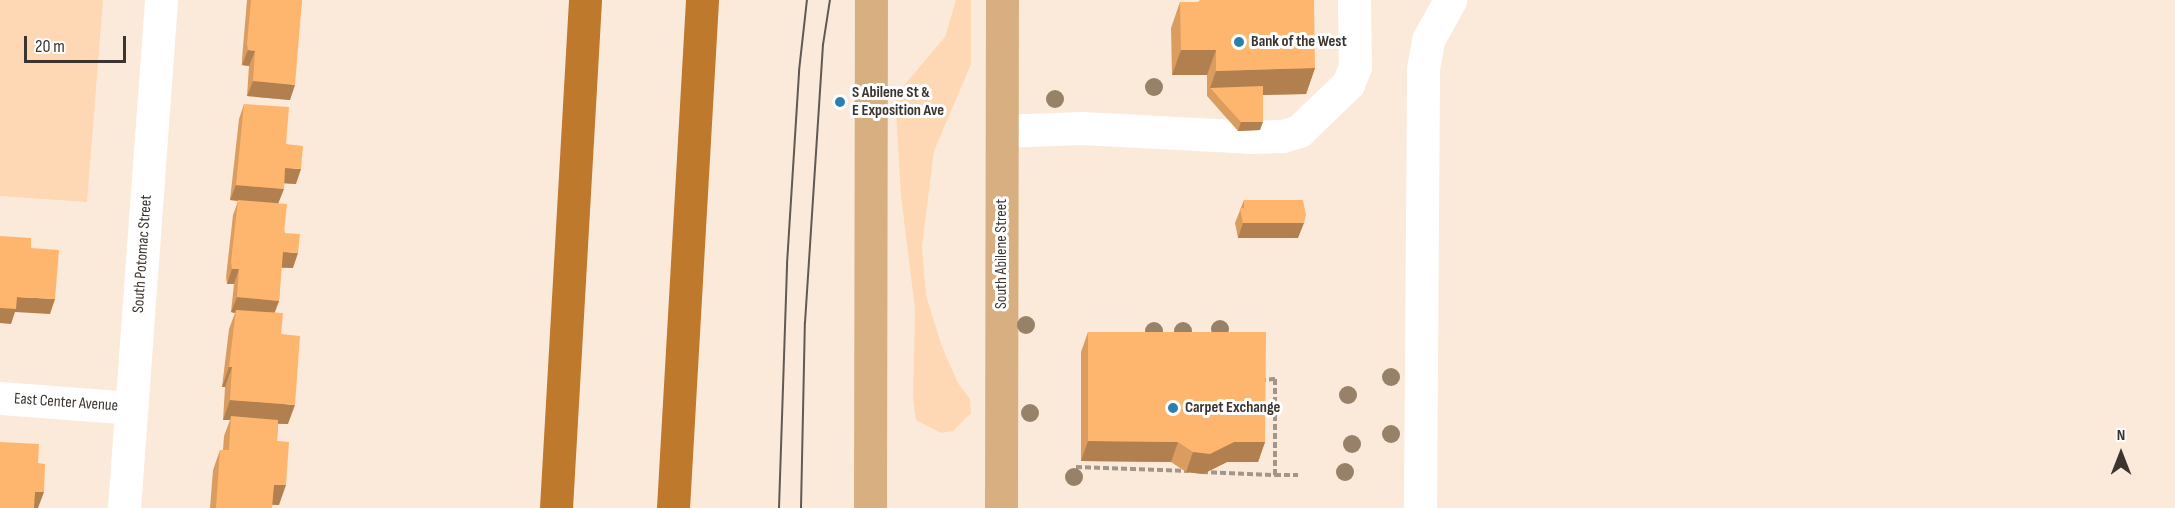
<!DOCTYPE html>
<style>
body{margin:0}
#map{position:relative;width:2175px;height:508px;overflow:hidden;background:#fbeada;font-family:"Sofia Sans Condensed",sans-serif}
div>[style]{position:absolute}
[style*='--x']{left:calc(var(--x)*1px);top:calc(var(--y)*1px);width:calc(var(--w)*1px);rotate:calc(var(--a)*1deg)}
.green>*{inset:0;background:#fed8b4}
.path>*{height:4px;margin-top:-2px;transform-origin:0;background:repeating-linear-gradient(90deg,#a2968b 0 6px,transparent 0 9px)}
.minor>*{height:33px;margin:-16.5px;padding:0 16.5px;transform-origin:16.5px;border-radius:16.5px;background:#fff}
.major>*{height:33px;margin:-16.5px;padding:0 16.5px;transform-origin:16.5px;border-radius:16.5px;background:#d8af81}
.highway>*{height:33px;margin:-16.5px;padding:0 16.5px;transform-origin:16.5px;border-radius:16.5px;background:#be792d}
.tram>*{height:1.5px;margin:-0.75px;padding:0 0.75px;transform-origin:0.75px;border-radius:0.75px;background:#625951}
.trees>*{width:18px;height:18px;margin:-9px;border-radius:50%;background:#988169}
.wall>*{inset:0;background:#da9d5f}
.shaded-wall>*{inset:0;background:#b27f4e}
.building>*{inset:0;background:#feb66f}
.dots>*{width:16px;height:16px;translate:-50% -50%;box-sizing:border-box;border:3px solid #fff;border-radius:50%}
span{translate:-50% -50%;white-space:nowrap;text-align:center;line-height:1.15;-webkit-text-stroke:6px #fff;paint-order:stroke}
.poi-label{font-size:16px;color:#3c352f;font-weight:700}
.left{translate:0 -50%;text-align:left}
.street-label{font-size:16px;color:#3c352f}
.north{position:absolute;left:2091px;top:424px;width:60px;height:60px;-webkit-text-stroke:4px #fff;paint-order:stroke;rotate:0deg;font-size:16px;font-weight:700;line-height:24px;text-align:center;color:#3c352f}
.north::after{content:'';display:block;margin:auto;width:21px;height:27px;background:#3c352f;clip-path:polygon(50% 0,100% 100%,50% 72%,0 100%)}
.scale{position:absolute;left:24px;top:36px;width:102px;height:27px;box-sizing:border-box;border:3px solid #3c352f;border-top:0;padding-left:8px;font-size:18px;line-height:21px;white-space:nowrap;color:#3c352f;-webkit-text-stroke:4px #fff;paint-order:stroke}
</style>
<div id="map">
<div class="green">
<i style="clip-path:polygon(0 0,103px 0,87px 202px,0 196px)"></i>
<i style="clip-path:polygon(956px 0,971px 0,971px 64px,934px 151px,922px 247px,926px 295px,942px 347px,958px 383px,970px 399px,971px 413px,953px 431px,941px 433px,916px 420px,913px 400px,915px 309px,901px 196px,895px 96px,945px 37px)"></i>
</div>
<div class="path">
<i style="--x:1076;--y:467;--w:113;--a:2"></i>
<i style="--x:1202;--y:472;--w:73;--a:2.4"></i>
<i style="--x:1275;--y:475;--w:96;--a:-90"></i>
<i style="--x:1275;--y:379;--w:13;--a:176"></i>
<i style="--x:1275;--y:475;--w:23;--a:0"></i>
</div>
<div class="minor">
<i style="--x:1002;--y:131;--w:79;--a:-2.2"></i>
<i style="--x:1081;--y:128;--w:169;--a:3"></i>
<i style="--x:1250;--y:137;--w:33;--a:-2"></i>
<i style="--x:1283;--y:136;--w:17;--a:-17"></i>
<i style="--x:1299;--y:131;--w:68;--a:-43.8"></i>
<i style="--x:1348;--y:84;--w:18;--a:-68"></i>
<i style="--x:1355;--y:67;--w:67;--a:-90.9"></i>
<i style="--x:0;--y:398;--w:132;--a:4.3"></i>
<i style="--x:124;--y:508;--w:509;--a:-85.83"></i>
<i style="--x:1420;--y:508;--w:439;--a:-89.6"></i>
<i style="--x:1423;--y:69;--w:29;--a:-80"></i>
<i style="--x:1428;--y:40;--w:46;--a:-61.2"></i>
</div>
<div class="major">
<i style="--x:870;--y:508;--w:508;--a:-89.89"></i>
<i style="--x:1001;--y:508;--w:508;--a:-89.89"></i>
</div>
<div class="highway">
<i style="--x:556;--y:508;--w:509;--a:-86.73"></i>
<i style="--x:673;--y:508;--w:509;--a:-86.73"></i>
</div>
<div class="tram">
<i style="--x:779;--y:508;--w:244;--a:-88.1"></i>
<i style="--x:787;--y:264;--w:193;--a:-86.4"></i>
<i style="--x:799;--y:71;--w:71;--a:-83.6"></i>
<i style="--x:801;--y:508;--w:185;--a:-88.8"></i>
<i style="--x:805;--y:323;--w:279;--a:-86.3"></i>
<i style="--x:823;--y:45;--w:46;--a:-81.2"></i>
</div>
<div class="trees">
<i style="left:1154px;top:87px"></i>
<i style="left:1055px;top:99px"></i>
<i style="left:1026px;top:325px"></i>
<i style="left:1220px;top:329px"></i>
<i style="left:1154px;top:331px"></i>
<i style="left:1183px;top:331px"></i>
<i style="left:1391px;top:377px"></i>
<i style="left:1348px;top:395px"></i>
<i style="left:1030px;top:413px"></i>
<i style="left:1391px;top:434px"></i>
<i style="left:1352px;top:444px"></i>
<i style="left:1345px;top:472px"></i>
<i style="left:1074px;top:477px"></i>
</div>
<div class="wall">
<i style="clip-path:polygon(247px 0,302px 0,290px 100px,247px 96px,249px 66px,242px 65px,242px 59px)"></i>
<i style="clip-path:polygon(1180px 2px,1315px 68px,1306px 94px,1263px 95px,1260px 130px,1238px 131px,1207px 96px,1207px 75px,1172px 75px,1171px 28px)"></i>
<i style="clip-path:polygon(244px 104px,286px 144px,296px 184px,284px 183px,278px 204px,293px 268px,281px 268px,279px 301px,275px 312px,281px 334px,288px 424px,278px 424px,277px 441px,279px 505px,272px 505px,272px 508px,210px 508px,213px 470px,220px 450px,223px 450px,224px 436px,230px 420px,223px 420px,225px 387px,222px 387px,229px 329px,235px 313px,231px 312px,234px 284px,227px 284px,226px 277px,233px 215px,238px 201px,230px 200px,239px 119px)"></i>
<i style="clip-path:polygon(1244px 200px,1298px 238px,1238px 238px,1235px 223px)"></i>
<i style="clip-path:polygon(1088px 332px,1265px 442px,1258px 462px,1227px 462px,1203px 474px,1186px 472px,1171px 462px,1081px 461px,1081px 352px)"></i>
</div>
<div class="shaded-wall">
<i style="clip-path:polygon(248px 50px,255px 51px,249px 66px,242px 65px)"></i>
<i style="clip-path:polygon(1181px 50px,1216px 50px,1207px 75px,1172px 75px)"></i>
<i style="clip-path:polygon(1315px 68px,1306px 94px,1217px 96px,1210px 88px,1216px 71px)"></i>
<i style="clip-path:polygon(253px 81px,295px 85px,290px 100px,247px 96px)"></i>
<i style="clip-path:polygon(1241px 122px,1263px 122px,1260px 130px,1238px 131px)"></i>
<i style="clip-path:polygon(285px 168px,301px 169px,296px 184px,279px 183px)"></i>
<i style="clip-path:polygon(236px 185px,284px 189px,278px 204px,230px 200px)"></i>
<i style="clip-path:polygon(1243px 223px,1304px 223px,1298px 238px,1238px 238px)"></i>
<i style="clip-path:polygon(283px 252px,298px 253px,293px 268px,277px 267px)"></i>
<i style="clip-path:polygon(232px 269px,239px 269px,234px 284px,227px 284px)"></i>
<i style="clip-path:polygon(17px 297px,55px 299px,50px 314px,15px 312px,11px 324px,0 323px,0 308px)"></i>
<i style="clip-path:polygon(237px 297px,279px 301px,273px 316px,236px 310px,235px 313px,231px 312px)"></i>
<i style="clip-path:polygon(229px 367px,232px 367px,225px 387px,222px 387px)"></i>
<i style="clip-path:polygon(230px 400px,295px 405px,288px 424px,231px 421px,231px 416px,230px 420px,223px 420px)"></i>
<i style="clip-path:polygon(1088px 441px,1178px 442px,1171px 462px,1081px 461px)"></i>
<i style="clip-path:polygon(1234px 442px,1265px 442px,1258px 462px,1227px 462px,1203px 474px,1186px 472px,1193px 452px)"></i>
<i style="clip-path:polygon(274px 485px,286px 485px,279px 505px,267px 504px)"></i>
<i style="clip-path:polygon(35px 492px,44px 492px,38px 508px,30px 508px)"></i>
</div>
<div class="building">
<i style="clip-path:polygon(251px 0,302px 0,295px 85px,253px 81px,255px 51px,248px 50px,247px 44px)"></i>
<i style="clip-path:polygon(1200px 0,1314px 0,1315px 68px,1216px 71px,1216px 50px,1181px 50px,1180px 2px,1198px 2px)"></i>
<i style="clip-path:polygon(1263px 86px,1263px 122px,1241px 122px,1210px 88px)"></i>
<i style="clip-path:polygon(244px 104px,289px 107px,286px 144px,303px 146px,301px 169px,285px 168px,284px 189px,236px 185px)"></i>
<i style="clip-path:polygon(238px 200px,287px 204px,284px 233px,300px 234px,298px 253px,283px 252px,279px 301px,237px 297px,239px 269px,232px 269px,231px 262px)"></i>
<i style="clip-path:polygon(1244px 200px,1303px 200px,1306px 215px,1304px 223px,1243px 223px,1240px 208px,1244px 208px)"></i>
<i style="clip-path:polygon(0 236px,31px 238px,31px 248px,59px 250px,55px 299px,17px 297px,16px 309px,0 308px)"></i>
<i style="clip-path:polygon(236px 310px,283px 313px,281px 334px,300px 336px,295px 405px,230px 400px,232px 367px,229px 367px)"></i>
<i style="clip-path:polygon(1088px 332px,1266px 332px,1265px 442px,1234px 442px,1210px 454px,1193px 452px,1178px 442px,1088px 441px)"></i>
<i style="clip-path:polygon(231px 416px,278px 420px,277px 441px,289px 442px,286px 485px,274px 485px,272px 508px,216px 508px,220px 450px,229px 450px)"></i>
<i style="clip-path:polygon(0 442px,39px 444px,38px 463px,45px 464px,44px 492px,35px 492px,34px 508px,0 508px)"></i>
</div>
<div class="dots">
<i style="left:1239px;top:42px;background:#2a81b0"></i>
<i style="left:840px;top:102px;background:#2a81b0"></i>
<i style="left:1173px;top:408px;background:#2a81b0"></i>
</div>
<div class="poi-label">
<span class="left" style="left:1251px;top:42px">Bank of the West</span>
<span class="left" style="left:852px;top:102px">S Abilene St &amp;<br>E Exposition Ave</span>
<span class="left" style="left:1185px;top:408px">Carpet Exchange</span>
</div>
<div class="street-label">
<span style="left:143px;top:254px;rotate:-86deg">South Potomac Street</span>
<span style="left:1002px;top:254px;rotate:-90deg">South Abilene Street</span>
<span style="left:66px;top:403px;rotate:4deg">East Center Avenue</span>
</div>
<div class="north">N</div>
<div class="scale">20 m</div>
</div>
